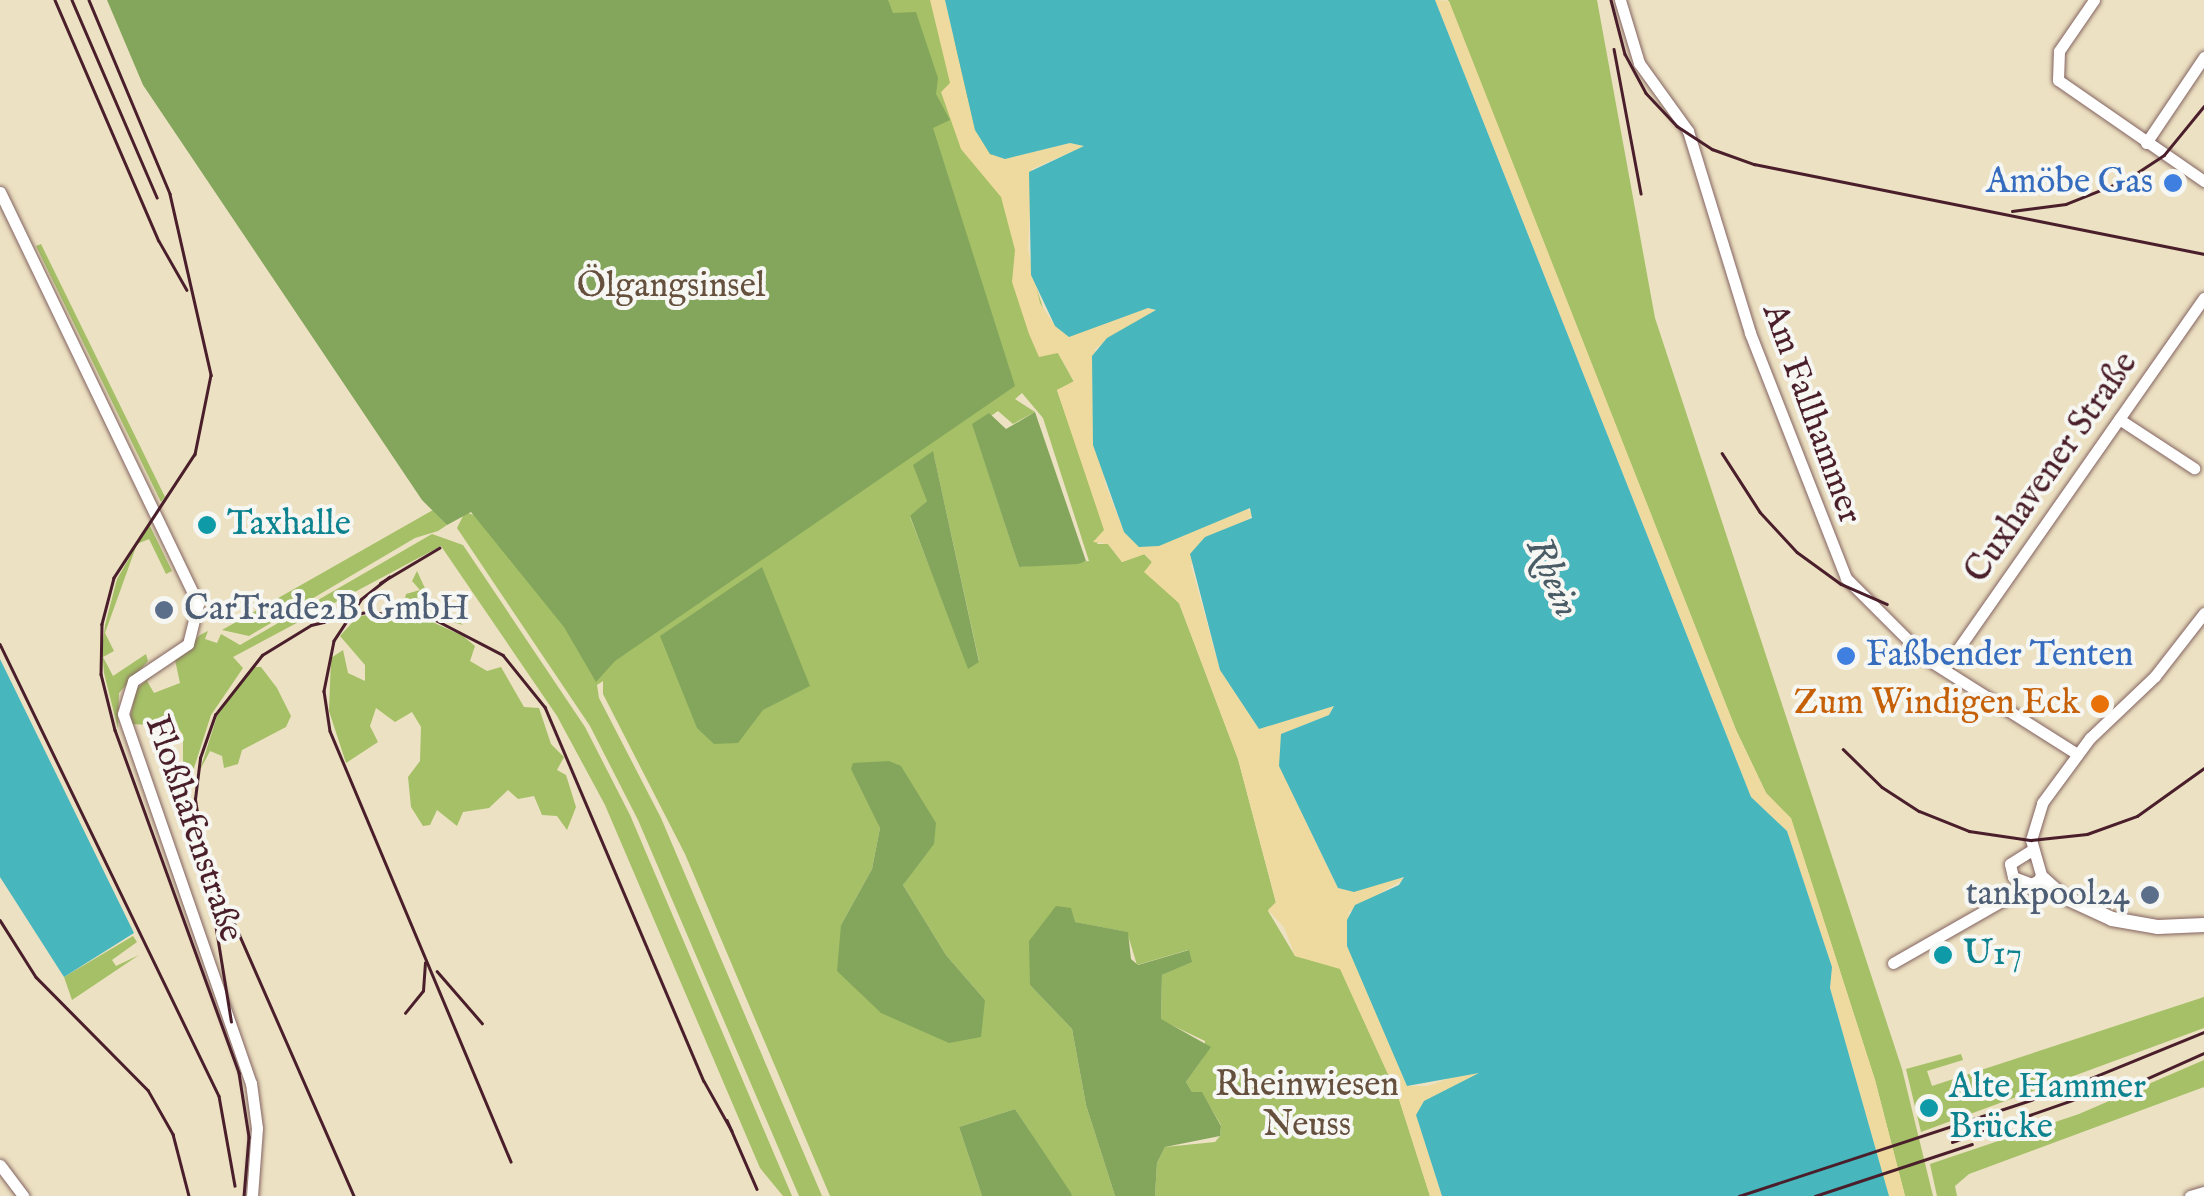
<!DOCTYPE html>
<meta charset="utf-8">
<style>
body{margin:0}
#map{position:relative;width:2204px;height:1196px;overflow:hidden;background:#ece1c2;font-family:"IM FELL English",serif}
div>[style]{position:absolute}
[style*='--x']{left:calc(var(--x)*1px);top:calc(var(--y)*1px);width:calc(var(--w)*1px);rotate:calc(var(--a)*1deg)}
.green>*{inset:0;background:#a5c067}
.forest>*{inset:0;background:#84a65c}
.sand>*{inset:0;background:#eeda9e}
.water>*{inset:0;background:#47b6bd}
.roads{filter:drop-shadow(0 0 2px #836360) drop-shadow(0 0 2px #836360)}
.minor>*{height:11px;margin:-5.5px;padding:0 5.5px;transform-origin:5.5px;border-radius:5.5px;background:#fff}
.tertiary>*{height:14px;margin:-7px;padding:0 7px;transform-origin:7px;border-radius:7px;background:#fff}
.rail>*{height:2.5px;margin:-1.25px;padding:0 1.25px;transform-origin:1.25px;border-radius:1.25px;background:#4a1f2b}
.dots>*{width:28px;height:28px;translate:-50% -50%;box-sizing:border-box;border:5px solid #f6f6f2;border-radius:50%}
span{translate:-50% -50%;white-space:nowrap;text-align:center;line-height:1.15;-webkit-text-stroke:8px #f6f6f2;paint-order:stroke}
.shop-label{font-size:35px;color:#366cbe}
.right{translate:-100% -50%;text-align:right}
.left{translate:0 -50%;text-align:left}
.park-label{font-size:35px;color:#654f3d}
.street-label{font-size:35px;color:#4a1f2b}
.culture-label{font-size:35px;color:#0d838f}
.service-label{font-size:35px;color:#4e5e75}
.food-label{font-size:35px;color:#c56008}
.water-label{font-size:38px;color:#495b65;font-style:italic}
</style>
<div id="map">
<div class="green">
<i style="clip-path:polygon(evenodd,137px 0,941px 0,1058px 353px,1074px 382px,1057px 390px,1105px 531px,1097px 544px,1108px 544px,1122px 562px,1144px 554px,1152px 562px,1145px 572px,1179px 603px,1238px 759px,1276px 903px,1268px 911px,1295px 956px,1340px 968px,1398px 1096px,1430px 1196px,1155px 1196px,1157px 1163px,1165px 1147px,1215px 1142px,1220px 1136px,1221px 1125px,1202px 1093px,1192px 1092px,1186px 1082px,1203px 1058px,1205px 1041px,1161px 1020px,1162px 975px,1191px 962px,1188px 950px,1137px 965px,1127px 932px,1074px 922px,1030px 985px,1072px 1029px,1086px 1105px,1115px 1196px,1072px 1196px,1015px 1109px,959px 1127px,982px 1196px,830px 1196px,685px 854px,603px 694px,603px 681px,597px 685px,599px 698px,661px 818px,822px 1196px,799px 1196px,638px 820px,590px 726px,457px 528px,465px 512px,474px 515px,137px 0,1022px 393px,1043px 418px,1089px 561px,1019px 567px,974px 428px,998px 411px,1013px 424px,1035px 412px,1015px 399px,1022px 393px,137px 0,934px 456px,979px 661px,969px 668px,910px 517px,927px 501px,934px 456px,137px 0,763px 573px,809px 686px,762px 710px,763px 573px,137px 0,860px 779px,918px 860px,903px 885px,946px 955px,985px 1000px,841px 925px,872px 869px,880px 828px,860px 779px)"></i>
<i style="clip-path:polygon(1448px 0,1597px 0,1655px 318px,1902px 1069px,1933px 1196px,1905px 1196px,1875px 1080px,1791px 819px,1766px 793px,1736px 730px)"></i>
<i style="clip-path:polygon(41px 244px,165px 497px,161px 502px,36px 246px)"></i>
<i style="clip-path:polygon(433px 510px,447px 525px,438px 531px,415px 538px,249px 636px,222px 630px)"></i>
<i style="clip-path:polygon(149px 524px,172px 571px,166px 574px,149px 539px,137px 544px,105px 633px,114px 651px,103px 657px,113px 676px,146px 654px,148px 661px,119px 693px,118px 729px,104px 673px,102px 650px,105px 625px,117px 579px)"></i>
<i style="clip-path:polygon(432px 534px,463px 545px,585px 727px,630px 815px,792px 1196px,783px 1196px,760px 1168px,605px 805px,557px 716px,441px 546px,233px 657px,243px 668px,211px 715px,193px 771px,183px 762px,183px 735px,170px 716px,153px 725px,129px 724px,136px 689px,159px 670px,147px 681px,154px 693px,180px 683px,175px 660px,200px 635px,208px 631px,205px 639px,217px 643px,221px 634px,240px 645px)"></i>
<i style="clip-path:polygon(417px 571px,429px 597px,463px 625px,403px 608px,406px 594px,420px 590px,412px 581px)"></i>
<i style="clip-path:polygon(384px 614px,428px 620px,463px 636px,475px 646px,470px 661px,487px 671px,501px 667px,524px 707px,539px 708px,551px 744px,564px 757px,557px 770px,566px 775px,576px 807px,567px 830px,557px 816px,542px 815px,534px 796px,518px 799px,508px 790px,489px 808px,463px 812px,457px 826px,437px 810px,430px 825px,423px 826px,411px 807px,408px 777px,420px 761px,421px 727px,412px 712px,395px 722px,376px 708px,370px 726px,378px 742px,346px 763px,329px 711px,331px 658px,343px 650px,348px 673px,365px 681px,365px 665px,340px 636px,358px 616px)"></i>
<i style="clip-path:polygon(252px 667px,261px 667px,277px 688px,291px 716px,286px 727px,242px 750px,238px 764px,224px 768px,222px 756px,210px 751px,200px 770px,217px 716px)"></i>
<i style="clip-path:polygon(133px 936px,137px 942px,112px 960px,116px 966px,139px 955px,72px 1000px,64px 977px)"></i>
<i style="clip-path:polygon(2204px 997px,2204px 1028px,1921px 1132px,1906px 1069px,1961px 1054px,1963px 1060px,1927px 1071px,1932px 1086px)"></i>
<i style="clip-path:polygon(2204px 1060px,2204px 1087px,1969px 1174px,1955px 1186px,1957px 1196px,1937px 1196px,1930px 1164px,2079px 1114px)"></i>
</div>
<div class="forest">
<i style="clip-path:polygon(107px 0,888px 0,893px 13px,916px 12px,938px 78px,936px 94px,950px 120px,933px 128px,1015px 386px,615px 661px,596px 682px,564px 627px,471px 512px,447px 525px,422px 500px,143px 85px)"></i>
<i style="clip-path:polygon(1035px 412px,1086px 561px,1078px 564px,1019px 567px,972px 424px,989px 413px,1006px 429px)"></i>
<i style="clip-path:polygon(933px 451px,979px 662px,968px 669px,910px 516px,927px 501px,913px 465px)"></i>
<i style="clip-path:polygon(762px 567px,810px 686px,763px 710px,738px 743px,714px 744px,697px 728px,660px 636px)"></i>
<i style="clip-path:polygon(889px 761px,901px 766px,936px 823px,934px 844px,903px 885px,946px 955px,985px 1000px,981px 1037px,949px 1043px,881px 1013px,837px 971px,841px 925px,872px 869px,880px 828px,851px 769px,853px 763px)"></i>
<i style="clip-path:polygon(1056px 906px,1071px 908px,1075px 922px,1128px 932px,1131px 959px,1138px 965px,1189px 950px,1192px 962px,1162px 975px,1161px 1019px,1211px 1047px,1186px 1082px,1192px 1092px,1202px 1092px,1221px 1126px,1220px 1136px,1165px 1147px,1157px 1163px,1155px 1196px,1115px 1196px,1086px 1105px,1072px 1029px,1030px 985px,1029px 941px)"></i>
<i style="clip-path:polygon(1015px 1109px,1071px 1193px,1072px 1196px,982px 1196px,959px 1127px)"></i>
</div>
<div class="sand">
<i style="clip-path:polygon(930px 0,945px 0,975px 129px,990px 154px,1005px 159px,1070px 143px,1085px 146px,1032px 169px,1028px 249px,1040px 303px,1055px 326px,1073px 333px,1148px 308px,1156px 311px,1095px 349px,1105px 483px,1124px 532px,1159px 545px,1245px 508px,1254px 514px,1191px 565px,1220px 670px,1259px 729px,1334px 706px,1329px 715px,1281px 734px,1294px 797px,1338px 888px,1354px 892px,1396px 876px,1404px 879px,1349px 912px,1348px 946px,1407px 1086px,1428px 1086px,1472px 1070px,1480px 1075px,1416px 1114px,1442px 1196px,1430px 1196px,1398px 1096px,1340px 969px,1295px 956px,1284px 927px,1268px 910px,1276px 902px,1238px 759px,1179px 603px,1144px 572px,1152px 562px,1145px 554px,1122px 562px,1108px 544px,1093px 542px,1104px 530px,1057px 390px,1074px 381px,1058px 353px,1039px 357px,1029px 334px,1012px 282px,1015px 250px,1001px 197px,961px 149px,941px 92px,950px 83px)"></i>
<i style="clip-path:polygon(1435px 0,1449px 1px,1736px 730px,1766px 793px,1791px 818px,1875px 1080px,1905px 1196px,1889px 1196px,1830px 988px,1832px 967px,1787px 831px,1751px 797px)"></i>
</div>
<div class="water">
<i style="clip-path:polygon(945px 0,1435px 0,1751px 797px,1787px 831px,1832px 967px,1830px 988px,1889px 1196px,1442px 1196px,1416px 1115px,1424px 1101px,1479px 1073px,1407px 1086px,1347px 946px,1347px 920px,1355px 905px,1399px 885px,1404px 877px,1354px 892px,1338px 888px,1279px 766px,1281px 734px,1329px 715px,1334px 706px,1259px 729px,1220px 670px,1190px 554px,1205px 537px,1252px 518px,1250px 508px,1159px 546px,1139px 547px,1124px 532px,1093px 445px,1092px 356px,1107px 338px,1156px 310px,1148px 308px,1069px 337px,1055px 326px,1031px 275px,1029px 172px,1084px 146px,1070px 143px,1005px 159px,990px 154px,975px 130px)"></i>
<i style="clip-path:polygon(0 659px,134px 933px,64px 977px,0 877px)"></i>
</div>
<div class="roads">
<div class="minor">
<i style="--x:1620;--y:0;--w:66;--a:73.2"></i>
<i style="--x:1639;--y:63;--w:84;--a:54.2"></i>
<i style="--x:1688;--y:131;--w:211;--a:72.9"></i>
<i style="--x:1750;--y:333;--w:263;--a:68.6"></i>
<i style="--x:1846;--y:578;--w:115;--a:45"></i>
<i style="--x:1927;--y:659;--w:178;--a:32.3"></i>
<i style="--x:2094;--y:0;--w:62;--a:124.5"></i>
<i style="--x:2059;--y:51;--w:29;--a:92"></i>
<i style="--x:2058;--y:80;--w:178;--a:34.7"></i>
<i style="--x:2146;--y:143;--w:104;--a:-56"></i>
<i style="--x:0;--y:192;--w:457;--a:64.3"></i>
<i style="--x:198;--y:604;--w:41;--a:104"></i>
<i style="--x:188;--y:644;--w:66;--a:146.1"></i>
<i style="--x:133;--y:681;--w:34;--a:107"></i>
<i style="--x:123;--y:714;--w:391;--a:70.9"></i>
<i style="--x:251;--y:1083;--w:45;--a:82.4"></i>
<i style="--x:257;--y:1128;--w:68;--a:94.2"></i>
<i style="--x:2119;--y:419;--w:90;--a:33.2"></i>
<i style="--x:1944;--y:669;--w:453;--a:-55"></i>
<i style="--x:2032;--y:850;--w:26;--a:148"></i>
<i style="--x:2010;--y:864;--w:13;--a:77"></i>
<i style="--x:2013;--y:877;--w:20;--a:20"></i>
<i style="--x:1893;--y:963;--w:172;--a:-29.7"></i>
<i style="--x:2042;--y:878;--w:40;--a:-106"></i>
<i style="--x:2031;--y:840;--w:39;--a:-73"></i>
<i style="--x:2042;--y:803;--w:81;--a:-53.6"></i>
<i style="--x:2090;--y:738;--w:90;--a:-43.6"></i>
<i style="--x:2155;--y:676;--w:80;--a:-52.1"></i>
<i style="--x:0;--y:1165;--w:39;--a:53"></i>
<i style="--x:2190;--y:1196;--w:15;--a:-16"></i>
</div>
<div class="tertiary">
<i style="--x:2042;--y:878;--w:27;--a:42"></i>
<i style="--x:2062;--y:896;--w:55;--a:24.7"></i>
<i style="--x:2112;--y:919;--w:47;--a:9.9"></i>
<i style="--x:2158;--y:927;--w:46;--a:-2.5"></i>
</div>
</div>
<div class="rail">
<i style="--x:55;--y:0;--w:262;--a:66.7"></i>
<i style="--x:159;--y:241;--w:56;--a:60.3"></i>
<i style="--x:72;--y:0;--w:215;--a:66.7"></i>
<i style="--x:89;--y:0;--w:210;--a:67.3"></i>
<i style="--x:170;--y:194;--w:186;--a:77.2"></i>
<i style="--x:211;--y:375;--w:81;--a:101.4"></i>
<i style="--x:195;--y:454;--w:148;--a:123.2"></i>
<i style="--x:114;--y:578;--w:48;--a:104.6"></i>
<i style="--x:102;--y:624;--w:50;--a:91.1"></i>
<i style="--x:101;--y:674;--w:58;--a:76"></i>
<i style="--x:115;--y:730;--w:365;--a:70.1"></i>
<i style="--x:239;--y:1073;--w:65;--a:81.1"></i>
<i style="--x:249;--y:1137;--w:59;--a:94.8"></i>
<i style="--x:1611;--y:0;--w:56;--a:75.5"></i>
<i style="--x:1625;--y:54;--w:44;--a:61.7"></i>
<i style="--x:1646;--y:93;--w:45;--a:46.8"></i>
<i style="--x:1677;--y:126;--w:42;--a:33.3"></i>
<i style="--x:1712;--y:149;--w:45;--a:19.7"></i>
<i style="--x:1754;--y:164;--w:459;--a:11.3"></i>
<i style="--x:1614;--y:49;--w:147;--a:79.4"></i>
<i style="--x:2012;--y:211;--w:54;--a:-7.4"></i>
<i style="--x:2066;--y:204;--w:65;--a:-21.8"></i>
<i style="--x:2126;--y:180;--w:45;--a:-33.3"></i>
<i style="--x:2164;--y:155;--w:63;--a:-50.8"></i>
<i style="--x:1722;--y:453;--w:70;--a:57.2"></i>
<i style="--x:1760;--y:512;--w:54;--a:47.2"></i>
<i style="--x:1797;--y:552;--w:54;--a:36"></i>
<i style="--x:1841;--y:584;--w:50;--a:23.5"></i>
<i style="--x:390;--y:577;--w:37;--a:142"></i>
<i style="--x:361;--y:600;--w:49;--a:123.4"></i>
<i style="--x:334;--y:641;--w:51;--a:101.3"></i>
<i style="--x:324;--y:691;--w:40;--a:81.5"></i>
<i style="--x:330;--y:731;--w:467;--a:67.2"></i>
<i style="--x:380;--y:583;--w:69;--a:-30.7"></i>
<i style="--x:0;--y:644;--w:502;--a:64.15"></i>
<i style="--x:219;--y:1096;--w:91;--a:79.9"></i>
<i style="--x:1843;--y:749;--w:54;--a:44.3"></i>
<i style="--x:1882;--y:787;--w:44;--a:33"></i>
<i style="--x:1919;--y:811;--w:54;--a:21.8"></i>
<i style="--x:1969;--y:831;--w:63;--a:8.3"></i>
<i style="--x:2031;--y:840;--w:56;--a:-6.1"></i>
<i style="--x:2087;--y:834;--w:53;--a:-19.8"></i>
<i style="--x:2137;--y:816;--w:82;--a:-35.6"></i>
<i style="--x:211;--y:870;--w:356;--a:66.3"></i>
<i style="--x:0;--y:920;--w:67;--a:57.7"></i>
<i style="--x:36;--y:977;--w:159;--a:45.3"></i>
<i style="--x:148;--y:1090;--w:51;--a:60.4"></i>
<i style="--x:173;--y:1134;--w:64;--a:75.5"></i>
<i style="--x:437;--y:971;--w:69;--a:49.1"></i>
<i style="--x:405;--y:1013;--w:28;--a:-51"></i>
<i style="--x:423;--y:991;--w:28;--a:-86"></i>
<i style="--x:231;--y:1022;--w:226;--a:-99.2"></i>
<i style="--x:195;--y:799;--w:41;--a:-83"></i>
<i style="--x:200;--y:758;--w:46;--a:-70.8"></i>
<i style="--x:215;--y:715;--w:76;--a:-51.9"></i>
<i style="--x:262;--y:655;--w:57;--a:-31.5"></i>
<i style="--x:311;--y:625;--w:57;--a:-13.3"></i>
<i style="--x:366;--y:612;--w:66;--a:5.2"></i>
<i style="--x:432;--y:618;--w:80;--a:27.5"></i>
<i style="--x:503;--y:655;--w:67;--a:51.1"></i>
<i style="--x:545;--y:707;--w:406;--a:67"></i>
<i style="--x:704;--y:1081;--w:57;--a:60.8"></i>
<i style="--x:2117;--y:1092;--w:95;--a:-24.1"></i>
<i style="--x:727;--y:1120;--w:75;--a:66.5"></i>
<i style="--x:1952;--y:1142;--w:185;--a:-19.2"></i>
<i style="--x:1739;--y:1196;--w:345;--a:-18.2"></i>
<i style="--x:2067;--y:1088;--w:148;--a:-22.2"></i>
<i style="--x:1815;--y:1196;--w:165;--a:-18.3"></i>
</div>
<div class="dots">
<i style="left:2173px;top:183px;background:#3f7fe0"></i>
<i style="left:207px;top:525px;background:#0f9aa8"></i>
<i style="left:164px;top:610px;background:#5c6f8a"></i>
<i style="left:1846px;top:656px;background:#3f7fe0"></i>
<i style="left:2100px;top:704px;background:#e8710a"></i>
<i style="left:2150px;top:895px;background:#5c6f8a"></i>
<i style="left:1943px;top:955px;background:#0f9aa8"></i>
<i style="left:1929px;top:1108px;background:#0f9aa8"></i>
</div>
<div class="shop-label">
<span class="right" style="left:2153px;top:183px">Amöbe Gas</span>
<span class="left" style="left:1866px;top:656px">Faßbender Tenten</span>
</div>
<div class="park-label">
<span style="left:671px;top:287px">Ölgangsinsel</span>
<span style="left:1307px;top:1106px">Rheinwiesen<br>Neuss</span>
</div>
<div class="street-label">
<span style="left:1811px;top:414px;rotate:70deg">Am Fallhammer</span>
<span style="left:2052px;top:468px;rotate:-55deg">Cuxhavener Straße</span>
<span style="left:193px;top:829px;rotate:71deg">Floßhafenstraße</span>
</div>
<div class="culture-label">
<span class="left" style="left:227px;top:525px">Taxhalle</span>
<span class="left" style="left:1963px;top:955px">U17</span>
<span class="left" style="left:1949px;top:1108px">Alte Hammer<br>Brücke</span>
</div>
<div class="service-label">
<span class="left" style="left:184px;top:610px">CarTrade2B GmbH</span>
<span class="right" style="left:2130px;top:895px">tankpool24</span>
</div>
<div class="food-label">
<span class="right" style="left:2080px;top:704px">Zum Windigen Eck</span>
</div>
<div class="water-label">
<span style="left:1551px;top:578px;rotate:67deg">Rhein</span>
</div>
</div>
